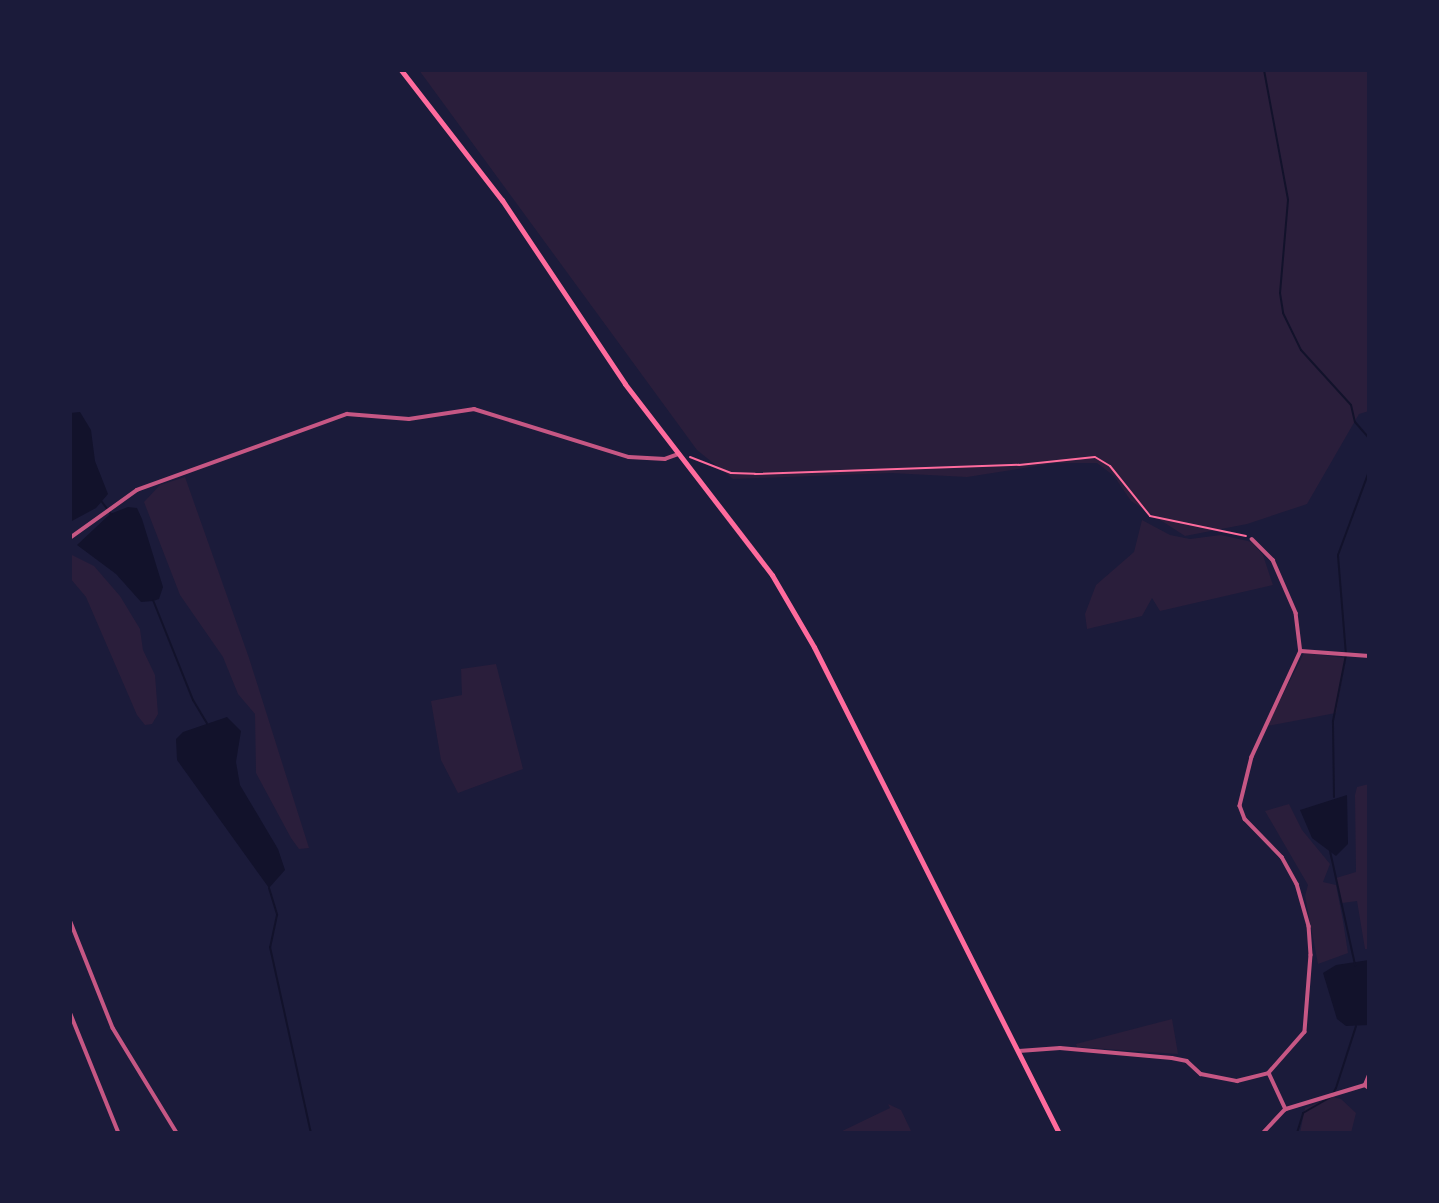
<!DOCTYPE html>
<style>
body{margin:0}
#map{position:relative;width:1439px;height:1203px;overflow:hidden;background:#1b1b3a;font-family:"Noto Sans",sans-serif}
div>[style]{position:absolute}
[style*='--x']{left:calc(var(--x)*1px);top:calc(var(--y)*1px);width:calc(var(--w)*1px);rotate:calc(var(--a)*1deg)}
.green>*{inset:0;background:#2a1e3b}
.water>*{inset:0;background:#12122b}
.stream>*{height:2px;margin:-1px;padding:0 1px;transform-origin:1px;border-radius:1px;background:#12122b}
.path>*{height:2px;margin:-1px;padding:0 1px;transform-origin:1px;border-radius:1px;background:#ff6b9d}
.minor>*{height:3.5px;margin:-1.75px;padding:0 1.75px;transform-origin:1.75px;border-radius:1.75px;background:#c65784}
.secondary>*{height:5px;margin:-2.5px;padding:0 2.5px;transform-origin:2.5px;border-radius:2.5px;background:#ff6b9d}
span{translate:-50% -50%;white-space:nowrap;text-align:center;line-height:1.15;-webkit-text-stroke:6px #1b1b3a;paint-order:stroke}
.frame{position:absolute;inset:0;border:72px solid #1b1b3a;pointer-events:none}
</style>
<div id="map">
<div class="green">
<i style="clip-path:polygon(419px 70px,1369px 70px,1369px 411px,1359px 414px,1307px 504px,1247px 524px,1185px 536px,1131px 501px,1114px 476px,1097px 463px,1055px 463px,967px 477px,891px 473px,733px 479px,697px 450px)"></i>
<i style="clip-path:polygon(185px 477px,249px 658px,309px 848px,299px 849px,291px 838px,256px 773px,255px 714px,238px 694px,223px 657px,180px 595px,144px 502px,160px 485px)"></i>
<i style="clip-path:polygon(1142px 520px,1170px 535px,1190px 539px,1221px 535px,1252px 542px,1263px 555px,1273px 585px,1160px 611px,1152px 598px,1142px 616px,1087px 629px,1085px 614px,1096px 585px,1134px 552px)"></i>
<i style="clip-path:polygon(70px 554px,94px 566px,120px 596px,140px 629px,143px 650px,155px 675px,158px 714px,152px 724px,145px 725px,137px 715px,86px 597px,70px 578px)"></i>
<i style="clip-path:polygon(1304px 653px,1346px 658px,1336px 713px,1267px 726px)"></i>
<i style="clip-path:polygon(496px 664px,523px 769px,458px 793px,441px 760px,431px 701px,462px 695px,461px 669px)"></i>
<i style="clip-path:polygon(1369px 784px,1369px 949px,1365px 949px,1357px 901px,1342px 903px,1336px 878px,1356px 872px,1355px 795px,1357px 787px)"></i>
<i style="clip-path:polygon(1289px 804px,1302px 830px,1330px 864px,1323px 882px,1336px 885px,1343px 921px,1348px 953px,1318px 964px,1305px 896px,1308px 885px,1265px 811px)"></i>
<i style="clip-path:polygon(1172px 1019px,1178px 1054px,1077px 1047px,1076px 1044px)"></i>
<i style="clip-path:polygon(1332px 1097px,1341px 1099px,1356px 1113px,1351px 1133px,1300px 1133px,1305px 1108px)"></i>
<i style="clip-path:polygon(888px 1104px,901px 1110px,912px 1133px,838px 1133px,890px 1108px)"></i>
</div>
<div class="water">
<i style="clip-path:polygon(80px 412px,91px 430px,95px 461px,108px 494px,96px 508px,70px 522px,70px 413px)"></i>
<i style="clip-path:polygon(128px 507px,137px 508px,142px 519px,163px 587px,159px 599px,153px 601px,141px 602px,116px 574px,77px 545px,110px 514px)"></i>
<i style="clip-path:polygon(227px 717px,241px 731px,236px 762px,240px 785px,278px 849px,285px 870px,269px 888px,177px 760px,176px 739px,183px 732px)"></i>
<i style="clip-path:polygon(1347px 795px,1348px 844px,1336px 856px,1312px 838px,1300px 810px)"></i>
<i style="clip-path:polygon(1369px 960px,1369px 1025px,1346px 1026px,1337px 1019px,1323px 973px,1336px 965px)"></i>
</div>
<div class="stream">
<i style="--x:1264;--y:70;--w:132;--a:79.5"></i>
<i style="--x:1288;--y:200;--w:93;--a:94.9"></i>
<i style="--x:1280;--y:293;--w:20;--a:81"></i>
<i style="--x:1283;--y:313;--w:41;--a:64.1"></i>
<i style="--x:1301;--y:350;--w:74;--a:47.7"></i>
<i style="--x:1351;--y:405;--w:17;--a:77"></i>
<i style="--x:1355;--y:422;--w:21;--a:49"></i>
<i style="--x:102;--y:502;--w:15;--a:53"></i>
<i style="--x:153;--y:600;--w:108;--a:68.2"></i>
<i style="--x:193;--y:700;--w:27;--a:59"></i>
<i style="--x:1334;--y:797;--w:76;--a:-90.8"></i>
<i style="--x:1333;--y:721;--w:67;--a:-78.9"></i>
<i style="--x:1346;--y:655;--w:100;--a:-94.6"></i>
<i style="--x:1338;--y:555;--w:90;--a:-69.7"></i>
<i style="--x:1330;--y:851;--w:117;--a:77.6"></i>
<i style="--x:269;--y:888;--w:28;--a:73"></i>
<i style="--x:277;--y:915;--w:33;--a:102"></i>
<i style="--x:270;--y:947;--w:190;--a:77.6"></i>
<i style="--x:1297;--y:1133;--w:21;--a:-73"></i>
<i style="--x:1303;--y:1113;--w:32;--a:-30"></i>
<i style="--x:1331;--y:1097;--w:10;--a:-61"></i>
<i style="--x:1336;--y:1088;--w:65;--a:-72.1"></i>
</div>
<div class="path">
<i style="--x:690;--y:457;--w:44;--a:21.3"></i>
<i style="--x:731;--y:473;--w:24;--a:2"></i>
<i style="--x:755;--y:474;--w:264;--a:-2"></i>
<i style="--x:1019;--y:465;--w:76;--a:-6"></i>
<i style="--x:1095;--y:457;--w:17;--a:31"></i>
<i style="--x:1110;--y:466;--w:64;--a:51.3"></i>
<i style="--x:1150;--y:516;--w:98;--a:11.8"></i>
</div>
<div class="minor">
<i style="--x:70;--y:538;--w:82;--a:-35.6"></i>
<i style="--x:137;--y:490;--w:223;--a:-19.9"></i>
<i style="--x:347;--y:414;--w:62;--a:4.6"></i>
<i style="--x:409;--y:419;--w:66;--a:-8.7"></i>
<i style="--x:474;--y:409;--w:162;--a:17.2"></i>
<i style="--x:629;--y:457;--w:36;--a:3"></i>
<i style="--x:665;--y:459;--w:15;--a:-20"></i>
<i style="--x:1252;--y:539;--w:30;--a:45"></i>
<i style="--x:1273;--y:560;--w:58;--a:66.5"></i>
<i style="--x:1296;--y:613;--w:38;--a:83"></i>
<i style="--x:1301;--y:651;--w:117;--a:114.8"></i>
<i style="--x:1252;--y:757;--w:50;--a:103.8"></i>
<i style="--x:1240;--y:806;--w:14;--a:69"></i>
<i style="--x:1245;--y:819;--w:53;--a:45.8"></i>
<i style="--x:1282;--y:857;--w:31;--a:61"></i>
<i style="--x:1297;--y:884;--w:44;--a:74.1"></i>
<i style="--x:1309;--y:926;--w:29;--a:86"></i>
<i style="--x:1311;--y:955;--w:77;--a:94.5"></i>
<i style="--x:1305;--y:1032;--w:55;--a:131.3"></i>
<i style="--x:1301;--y:651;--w:68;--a:4.2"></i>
<i style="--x:70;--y:920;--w:116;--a:68.3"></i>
<i style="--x:113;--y:1028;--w:123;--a:58.6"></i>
<i style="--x:70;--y:1012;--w:131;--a:68"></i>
<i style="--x:1019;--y:1051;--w:41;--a:-4.2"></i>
<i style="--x:1060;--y:1048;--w:112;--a:5.1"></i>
<i style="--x:1172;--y:1058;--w:15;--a:11"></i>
<i style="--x:1187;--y:1061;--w:19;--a:43"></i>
<i style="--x:1201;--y:1074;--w:37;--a:11"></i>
<i style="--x:1237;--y:1081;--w:33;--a:-14"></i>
<i style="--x:1269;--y:1073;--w:40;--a:65"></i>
<i style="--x:1286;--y:1109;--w:33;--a:133"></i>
<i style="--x:1365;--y:1085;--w:11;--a:-68"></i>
<i style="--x:1286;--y:1109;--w:83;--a:-16.9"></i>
<i style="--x:1365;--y:1085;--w:5;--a:37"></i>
</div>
<div class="secondary">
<i style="--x:401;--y:70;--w:165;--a:52.2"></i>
<i style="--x:502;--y:200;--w:221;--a:56.2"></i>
<i style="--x:625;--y:384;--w:241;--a:52.4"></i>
<i style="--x:772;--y:575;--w:83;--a:59.7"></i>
<i style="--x:814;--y:647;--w:544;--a:63.25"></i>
</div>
<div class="frame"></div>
</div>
